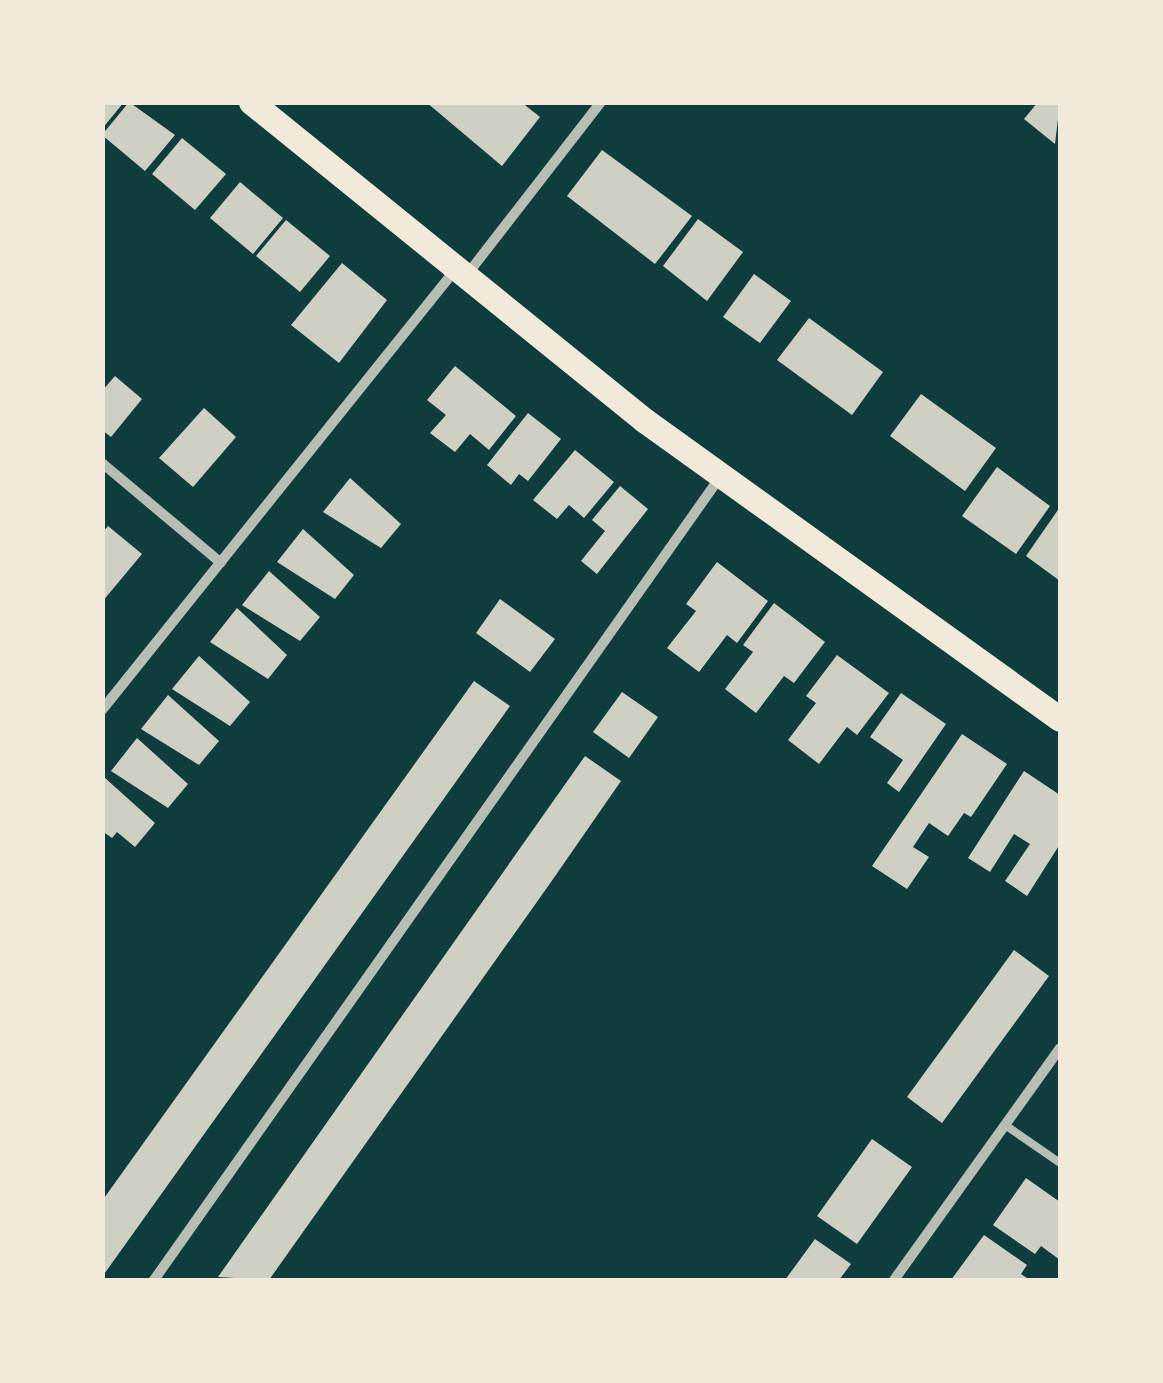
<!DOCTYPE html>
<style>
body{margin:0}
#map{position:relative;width:1163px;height:1383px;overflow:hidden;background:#0f3d3e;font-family:"Source Sans 3",sans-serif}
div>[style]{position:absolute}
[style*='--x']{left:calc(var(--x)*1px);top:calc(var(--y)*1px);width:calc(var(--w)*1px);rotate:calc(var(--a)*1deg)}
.building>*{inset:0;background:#cfcfc3}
.service>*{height:8px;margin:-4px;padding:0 4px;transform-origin:4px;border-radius:4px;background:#b8beb3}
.minor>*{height:10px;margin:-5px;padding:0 5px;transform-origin:5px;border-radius:5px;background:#b8beb3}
.primary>*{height:25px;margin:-12.5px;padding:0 12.5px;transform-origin:12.5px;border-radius:12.5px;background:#f1e9da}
span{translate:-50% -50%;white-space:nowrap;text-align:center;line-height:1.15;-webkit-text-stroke:9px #f1e9da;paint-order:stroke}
.frame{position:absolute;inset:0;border:105px solid #f1e9da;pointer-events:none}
</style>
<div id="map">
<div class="building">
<i style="clip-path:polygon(102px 102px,124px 102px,102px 129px)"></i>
<i style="clip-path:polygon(129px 102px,175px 135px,145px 171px,102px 135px)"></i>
<i style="clip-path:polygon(426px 102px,521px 102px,540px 117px,502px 166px)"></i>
<i style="clip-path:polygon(1038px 102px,1060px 102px,1055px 144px,1024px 119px)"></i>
<i style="clip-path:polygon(182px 138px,226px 174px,195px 210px,152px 174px)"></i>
<i style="clip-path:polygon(602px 150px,692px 216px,655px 264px,567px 196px)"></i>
<i style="clip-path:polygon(240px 182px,283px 218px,253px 254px,210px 218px)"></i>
<i style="clip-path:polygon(698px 219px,743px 252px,707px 301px,663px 266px)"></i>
<i style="clip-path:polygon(286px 220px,330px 256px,300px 292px,256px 256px)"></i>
<i style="clip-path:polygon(342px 263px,387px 300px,339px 363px,291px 325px)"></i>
<i style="clip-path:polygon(754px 274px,791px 301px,760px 343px,723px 317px)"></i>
<i style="clip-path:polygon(809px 318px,883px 372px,852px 415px,777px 360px)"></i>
<i style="clip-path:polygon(455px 366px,516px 416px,489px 450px,470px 434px,455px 452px,430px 433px,446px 415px,427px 400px)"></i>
<i style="clip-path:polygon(115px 376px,142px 399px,111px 437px,102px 430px,102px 391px)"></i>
<i style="clip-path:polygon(921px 394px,996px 448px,965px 491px,890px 436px)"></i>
<i style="clip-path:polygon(204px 408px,236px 437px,193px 487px,159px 458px)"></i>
<i style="clip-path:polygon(528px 413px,561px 439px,528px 481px,519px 474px,511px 485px,487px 465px)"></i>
<i style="clip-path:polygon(575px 450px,614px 482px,584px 518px,569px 505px,557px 519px,533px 500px)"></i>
<i style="clip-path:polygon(997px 467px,1050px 506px,1016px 554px,962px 516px)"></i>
<i style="clip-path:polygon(350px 478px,401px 524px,381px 548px,323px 512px)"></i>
<i style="clip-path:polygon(620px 486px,648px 509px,597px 574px,581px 561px,605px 531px,592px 520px)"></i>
<i style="clip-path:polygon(1060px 507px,1060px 581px,1026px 556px)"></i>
<i style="clip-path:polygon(108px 526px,142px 554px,102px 602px,102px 533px)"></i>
<i style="clip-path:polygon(303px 529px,354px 575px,335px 599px,277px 562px)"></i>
<i style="clip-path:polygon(717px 562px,768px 601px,737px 643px,727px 635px,699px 672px,667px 648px,696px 611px,686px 604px)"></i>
<i style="clip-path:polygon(269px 571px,320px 617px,300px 641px,242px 605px)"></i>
<i style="clip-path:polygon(500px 599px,555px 639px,530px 672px,476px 633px)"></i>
<i style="clip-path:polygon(774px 603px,825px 642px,794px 683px,784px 676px,756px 713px,725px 689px,753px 652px,743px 645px)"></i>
<i style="clip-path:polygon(237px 608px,287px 655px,268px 679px,210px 642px)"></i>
<i style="clip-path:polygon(837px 655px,889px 693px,857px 735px,847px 727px,819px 764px,788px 740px,816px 703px,806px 696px)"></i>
<i style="clip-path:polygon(199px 656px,250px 702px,230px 726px,172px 689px)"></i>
<i style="clip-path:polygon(474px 681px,510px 706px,102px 1277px,102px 1201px)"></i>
<i style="clip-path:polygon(622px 692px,658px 717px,629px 758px,593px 732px)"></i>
<i style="clip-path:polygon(901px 693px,946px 724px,899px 792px,887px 783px,903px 760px,870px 737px)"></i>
<i style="clip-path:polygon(168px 695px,219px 741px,199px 765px,141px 729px)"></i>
<i style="clip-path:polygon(962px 734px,1007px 764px,971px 817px,964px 813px,948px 836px,929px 823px,913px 847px,929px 857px,907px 889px,872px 866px)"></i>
<i style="clip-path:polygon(137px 738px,188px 784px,168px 808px,111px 771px)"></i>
<i style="clip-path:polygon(585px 756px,621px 781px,551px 882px,269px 1280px,218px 1277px)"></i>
<i style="clip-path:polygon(1024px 771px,1060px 795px,1060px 844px,1027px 896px,1005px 881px,1030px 844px,1014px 834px,990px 872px,968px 858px)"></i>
<i style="clip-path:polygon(104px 777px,155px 823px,135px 847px,117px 832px,112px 838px,102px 831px)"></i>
<i style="clip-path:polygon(1014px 950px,1049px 976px,942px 1123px,907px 1097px)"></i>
<i style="clip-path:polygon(872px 1139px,912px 1167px,857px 1244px,817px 1216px)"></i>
<i style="clip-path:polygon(1026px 1178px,1060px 1202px,1060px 1260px,1041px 1246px,1035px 1254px,993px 1225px)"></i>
<i style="clip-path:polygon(984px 1235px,1027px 1265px,1021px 1274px,1030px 1280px,951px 1280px)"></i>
<i style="clip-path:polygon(815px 1239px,851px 1264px,839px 1280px,785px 1280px)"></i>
</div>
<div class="service">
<i style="--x:1005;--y:1125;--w:67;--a:34.6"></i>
</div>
<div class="minor">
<i style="--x:466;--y:276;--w:220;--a:-52.2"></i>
<i style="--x:102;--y:463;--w:155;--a:40"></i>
<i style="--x:102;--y:710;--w:564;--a:-51.26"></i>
<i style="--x:154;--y:1280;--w:982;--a:-54.82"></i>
<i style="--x:894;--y:1280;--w:285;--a:-54.4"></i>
</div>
<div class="primary">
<i style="--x:251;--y:102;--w:506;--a:38.98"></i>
<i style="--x:644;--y:420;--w:512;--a:35.71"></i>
</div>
<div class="frame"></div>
</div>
